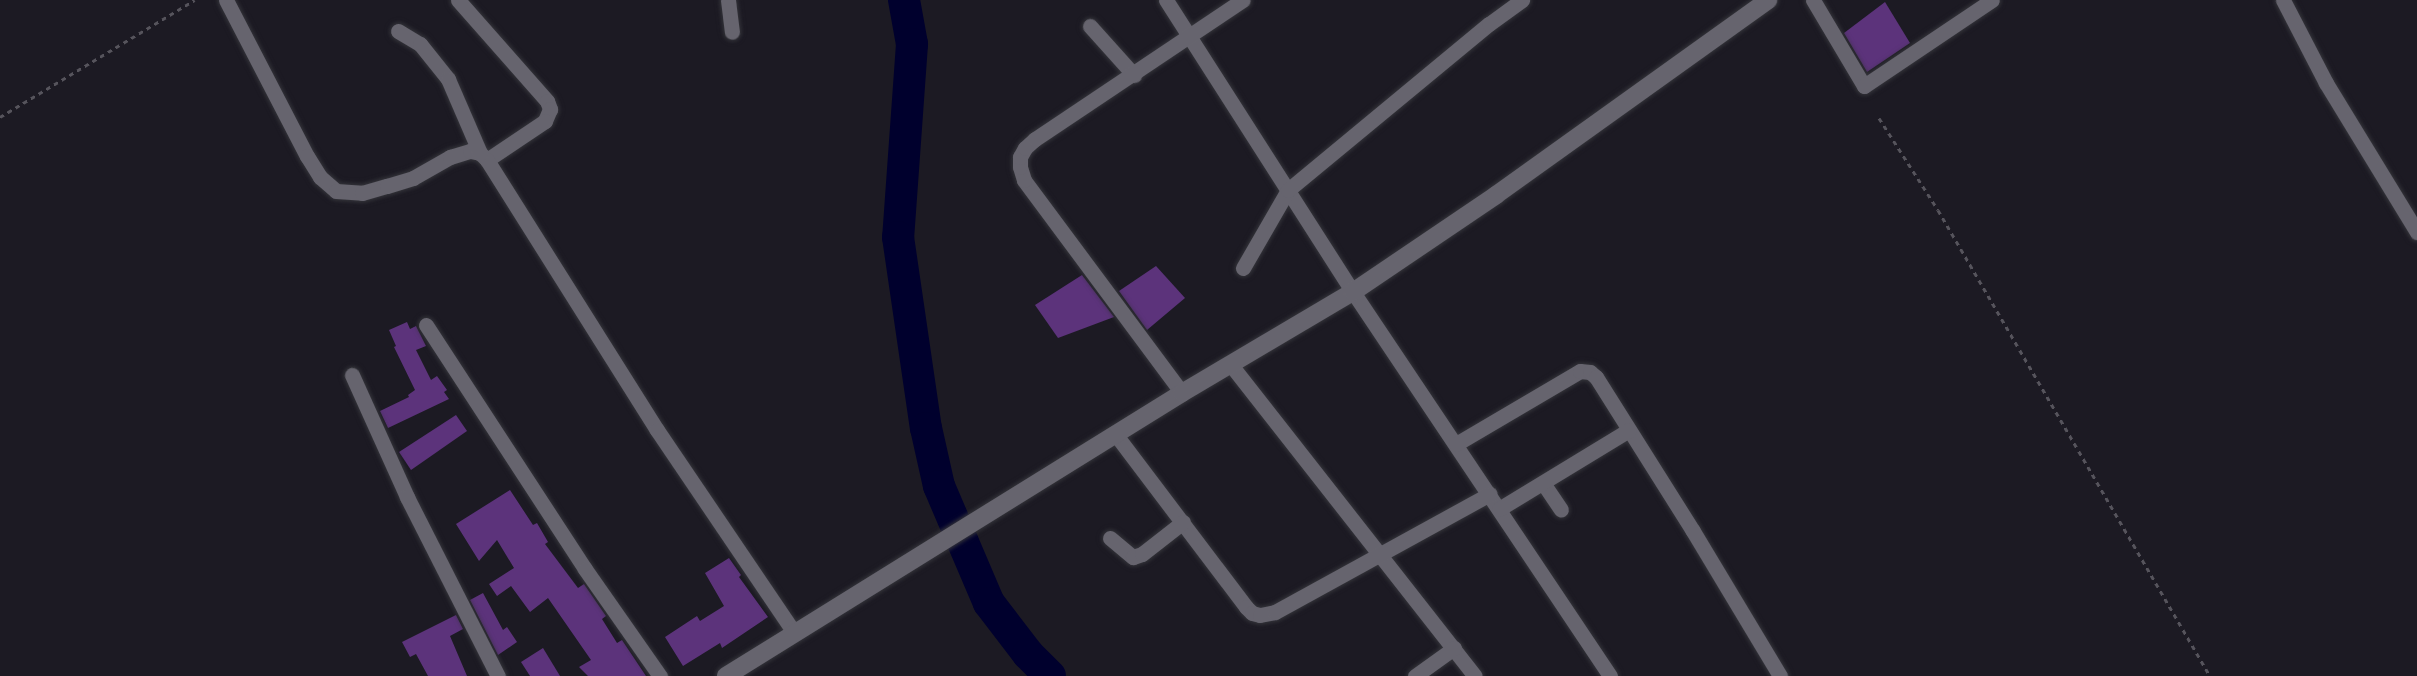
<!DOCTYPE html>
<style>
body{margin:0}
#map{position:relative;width:2417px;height:676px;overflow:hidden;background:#1c1a23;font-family:"Nunito Sans",sans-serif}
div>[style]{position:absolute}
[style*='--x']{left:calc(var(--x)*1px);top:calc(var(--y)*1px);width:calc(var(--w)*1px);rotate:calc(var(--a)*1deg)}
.river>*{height:32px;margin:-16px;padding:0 16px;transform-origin:16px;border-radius:16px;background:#00002d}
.building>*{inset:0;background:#5c337b}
.path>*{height:3px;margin-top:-1.5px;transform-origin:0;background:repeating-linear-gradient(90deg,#56545c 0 4.5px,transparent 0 9px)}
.roads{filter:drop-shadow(0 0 2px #34343a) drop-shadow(0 0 2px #34343a)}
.minor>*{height:15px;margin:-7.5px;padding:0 7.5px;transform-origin:7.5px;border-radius:7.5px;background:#66646e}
.secondary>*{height:18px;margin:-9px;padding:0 9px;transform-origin:9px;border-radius:9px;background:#66646e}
span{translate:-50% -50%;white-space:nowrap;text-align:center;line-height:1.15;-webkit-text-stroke:4.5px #060609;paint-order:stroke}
</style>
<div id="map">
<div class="river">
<i style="--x:904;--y:0;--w:45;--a:79.7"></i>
<i style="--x:912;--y:44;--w:194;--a:94.1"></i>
<i style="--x:898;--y:237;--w:193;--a:81.7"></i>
<i style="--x:926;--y:428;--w:59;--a:77.4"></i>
<i style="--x:939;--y:486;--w:127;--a:66.9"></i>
<i style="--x:989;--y:603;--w:64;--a:52.6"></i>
<i style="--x:1028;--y:654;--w:31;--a:45"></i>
</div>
<div class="building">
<i style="clip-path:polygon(1885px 2px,1910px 43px,1867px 72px,1844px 33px)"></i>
<i style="clip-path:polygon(1156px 266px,1185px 298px,1147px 330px,1119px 291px)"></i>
<i style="clip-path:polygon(1082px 275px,1114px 317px,1058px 338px,1035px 305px)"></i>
<i style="clip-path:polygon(407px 322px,410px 329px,416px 326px,426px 346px,416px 350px,431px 380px,437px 376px,447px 390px,444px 392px,449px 399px,388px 428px,380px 411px,409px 397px,408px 395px,415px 390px,394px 347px,396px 346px,389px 330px)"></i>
<i style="clip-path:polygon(456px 415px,467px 431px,411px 470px,399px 452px)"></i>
<i style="clip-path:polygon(510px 490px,533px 525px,537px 523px,548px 542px,545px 544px,578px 588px,584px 584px,606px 616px,602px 619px,617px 643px,622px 640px,646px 676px,588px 676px,579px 667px,591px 660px,548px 598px,530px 612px,511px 586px,497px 596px,489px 584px,514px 568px,497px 540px,479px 561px,456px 524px)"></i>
<i style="clip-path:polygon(729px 558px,741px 575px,739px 577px,768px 617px,722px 648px,720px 643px,683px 666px,665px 637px,697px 616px,700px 621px,724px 606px,705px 573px)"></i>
<i style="clip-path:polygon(483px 593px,503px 630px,507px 627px,517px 642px,498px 655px,470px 600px)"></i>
<i style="clip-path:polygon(456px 615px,463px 629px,450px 636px,467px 676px,428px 676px,416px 654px,410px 657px,402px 642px)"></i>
<i style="clip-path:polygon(543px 648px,560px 676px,530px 676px,521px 662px)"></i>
</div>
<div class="path">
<i style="--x:0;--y:117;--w:227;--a:-31"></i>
<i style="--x:1879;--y:118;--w:109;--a:57.3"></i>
<i style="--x:1938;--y:210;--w:540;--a:59.73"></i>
</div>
<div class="roads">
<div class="minor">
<i style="--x:226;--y:0;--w:176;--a:62.6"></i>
<i style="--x:307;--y:156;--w:25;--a:58"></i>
<i style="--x:320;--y:177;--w:21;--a:41"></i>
<i style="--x:336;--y:191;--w:26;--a:4"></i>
<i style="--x:362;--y:193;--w:26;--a:-16"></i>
<i style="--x:387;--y:186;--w:27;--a:-17"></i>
<i style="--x:413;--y:178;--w:43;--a:-29.6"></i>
<i style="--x:450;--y:157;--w:21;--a:-17"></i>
<i style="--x:470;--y:151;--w:10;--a:11"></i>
<i style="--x:480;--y:153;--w:10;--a:45"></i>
<i style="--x:458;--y:0;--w:135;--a:48.6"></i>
<i style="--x:547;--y:101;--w:9;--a:69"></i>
<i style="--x:550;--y:109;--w:13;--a:113"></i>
<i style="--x:545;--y:121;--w:70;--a:146.1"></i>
<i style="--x:487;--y:160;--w:319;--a:57.8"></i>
<i style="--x:657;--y:430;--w:244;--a:55.9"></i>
<i style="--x:728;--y:0;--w:32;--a:83"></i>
<i style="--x:1166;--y:0;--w:347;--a:57.4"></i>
<i style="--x:1353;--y:292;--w:462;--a:56.2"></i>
<i style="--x:1813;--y:0;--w:100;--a:59.3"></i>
<i style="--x:1864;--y:86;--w:154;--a:-33.9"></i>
<i style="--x:2283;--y:0;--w:93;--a:62.6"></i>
<i style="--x:2326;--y:83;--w:175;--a:58.6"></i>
<i style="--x:1090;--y:26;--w:66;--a:48.1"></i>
<i style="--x:398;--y:31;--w:26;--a:31"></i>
<i style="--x:420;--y:44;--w:45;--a:51.3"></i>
<i style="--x:448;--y:79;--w:81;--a:66.6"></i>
<i style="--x:1243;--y:268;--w:90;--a:-60"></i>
<i style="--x:1288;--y:190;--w:261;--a:-39.6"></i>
<i style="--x:1489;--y:24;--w:41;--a:-36"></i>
<i style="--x:426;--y:325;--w:291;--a:56.9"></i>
<i style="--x:585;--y:569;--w:131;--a:55"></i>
<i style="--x:1231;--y:365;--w:395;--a:51.9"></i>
<i style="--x:352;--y:375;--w:134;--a:65.7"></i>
<i style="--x:407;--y:497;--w:201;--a:63.1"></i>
<i style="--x:1182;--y:393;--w:265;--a:-126.6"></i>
<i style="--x:1024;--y:180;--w:14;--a:-107"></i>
<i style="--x:1020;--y:167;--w:10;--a:-90"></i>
<i style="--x:1020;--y:157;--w:10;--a:-61"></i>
<i style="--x:1025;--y:148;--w:13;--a:-42"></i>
<i style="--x:1035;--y:139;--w:250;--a:-33.8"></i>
<i style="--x:1116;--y:435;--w:216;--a:52.9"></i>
<i style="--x:1246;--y:607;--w:8;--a:45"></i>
<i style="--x:1252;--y:613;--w:8;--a:14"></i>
<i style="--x:1260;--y:615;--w:15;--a:-11"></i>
<i style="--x:1275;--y:612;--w:245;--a:-28.8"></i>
<i style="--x:1456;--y:444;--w:144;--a:-30.5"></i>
<i style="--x:1580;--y:371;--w:10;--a:6"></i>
<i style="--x:1590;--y:372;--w:8;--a:40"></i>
<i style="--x:1596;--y:377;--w:182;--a:57.8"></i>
<i style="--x:1693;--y:531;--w:169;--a:59"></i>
<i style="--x:1543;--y:483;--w:32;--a:56"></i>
<i style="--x:1499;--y:509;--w:152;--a:-31.3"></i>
<i style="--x:1110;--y:538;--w:30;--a:40"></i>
<i style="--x:1133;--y:557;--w:9;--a:-18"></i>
<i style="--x:1142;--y:554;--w:52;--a:-38"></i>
<i style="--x:1415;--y:676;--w:48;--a:-35.7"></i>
</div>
<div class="secondary">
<i style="--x:726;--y:676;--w:537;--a:-31.82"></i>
<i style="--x:1182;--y:393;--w:199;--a:-30.6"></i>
<i style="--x:1353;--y:292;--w:173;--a:-34.1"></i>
<i style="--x:1496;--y:195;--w:335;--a:-35.6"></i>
</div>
</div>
</div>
